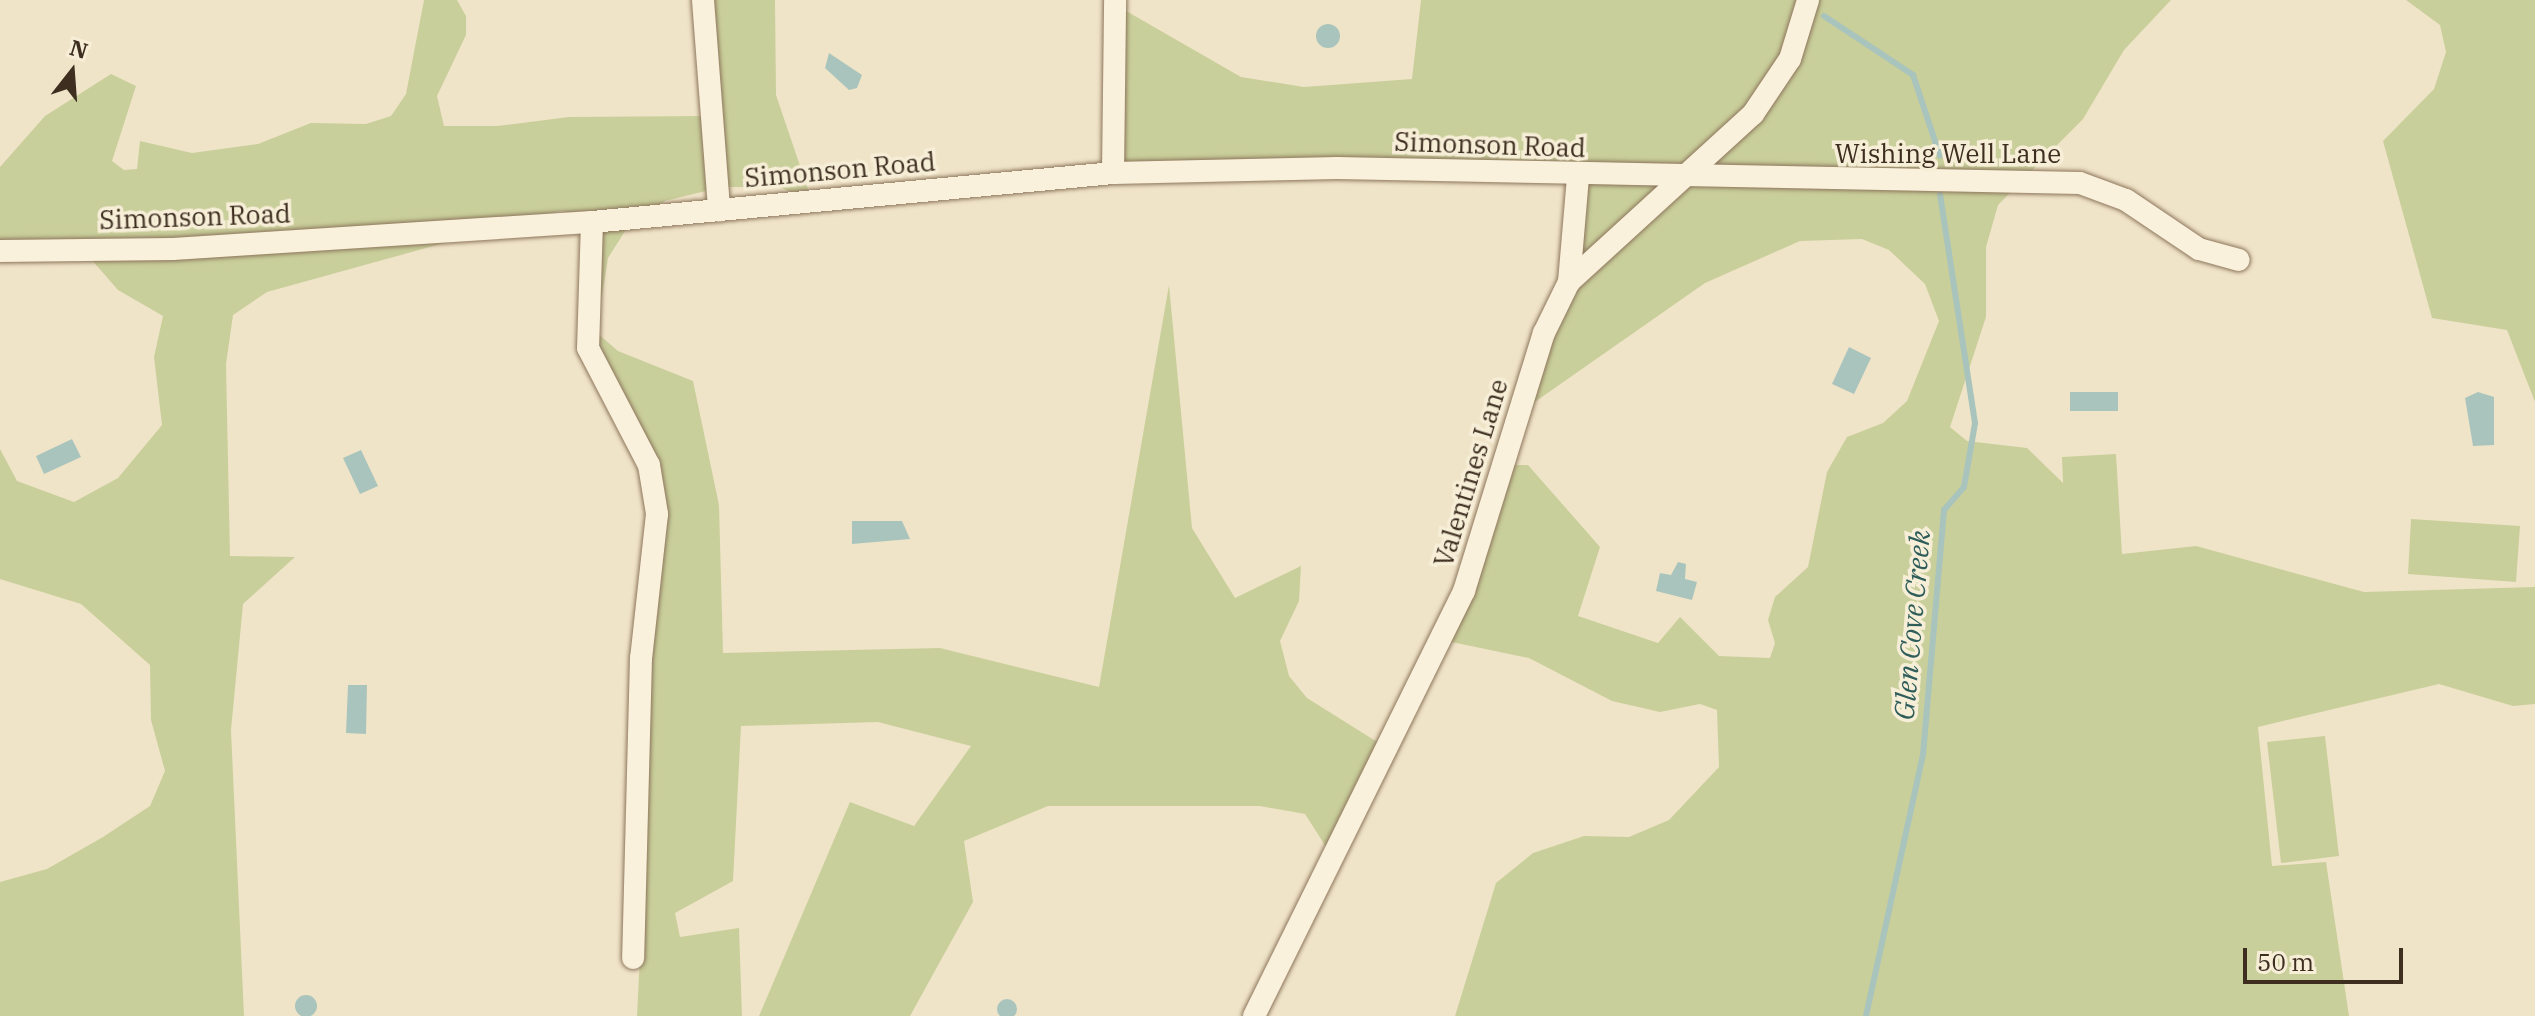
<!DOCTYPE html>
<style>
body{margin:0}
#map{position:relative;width:2535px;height:1016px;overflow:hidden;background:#f0e4c8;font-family:"IBM Plex Serif",serif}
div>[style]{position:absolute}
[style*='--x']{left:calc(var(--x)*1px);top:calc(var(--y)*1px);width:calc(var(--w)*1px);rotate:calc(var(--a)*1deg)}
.green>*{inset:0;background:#c9cf9b}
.water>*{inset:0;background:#a9c4bc}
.round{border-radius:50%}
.stream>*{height:6px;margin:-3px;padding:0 3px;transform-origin:3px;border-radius:3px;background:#a9c4bc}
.roads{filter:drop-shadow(0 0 2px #8d765c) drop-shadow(0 0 2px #8d765c)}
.minor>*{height:22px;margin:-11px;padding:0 11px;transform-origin:11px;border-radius:11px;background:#faf1dc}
span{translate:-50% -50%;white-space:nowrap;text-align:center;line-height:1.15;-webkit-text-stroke:7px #f7eed8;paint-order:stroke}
.street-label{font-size:26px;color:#3d2e20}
.water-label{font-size:28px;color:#2f5d5a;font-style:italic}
.north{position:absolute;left:32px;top:32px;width:80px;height:80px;-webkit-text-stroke:6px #f7eed8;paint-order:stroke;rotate:17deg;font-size:22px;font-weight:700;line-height:32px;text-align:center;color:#3d2e20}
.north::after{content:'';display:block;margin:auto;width:28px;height:36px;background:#3d2e20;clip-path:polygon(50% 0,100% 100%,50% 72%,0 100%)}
.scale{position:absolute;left:2243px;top:948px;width:160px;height:36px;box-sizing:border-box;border:4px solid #3d2e20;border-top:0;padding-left:10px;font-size:24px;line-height:28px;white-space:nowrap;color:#3d2e20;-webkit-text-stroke:6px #f7eed8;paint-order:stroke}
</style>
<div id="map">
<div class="green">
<i style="clip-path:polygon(424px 0,457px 0,466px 16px,466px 35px,437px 96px,444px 126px,497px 126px,569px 117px,703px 116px,710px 0,775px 0,776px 95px,812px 201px,779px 187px,722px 187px,665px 201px,627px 228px,608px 258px,596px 332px,618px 351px,693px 381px,719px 505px,723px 653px,940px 648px,1099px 687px,1169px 285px,1192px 528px,1235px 598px,1301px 566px,1299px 601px,1280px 641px,1289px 676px,1307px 698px,1390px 750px,1335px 861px,1305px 814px,1260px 806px,1048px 806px,964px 841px,973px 902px,910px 1016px,759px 1016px,850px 802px,914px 826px,971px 746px,878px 722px,741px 726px,733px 881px,675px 913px,680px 937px,739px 928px,742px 1016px,637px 1016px,649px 768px,646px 664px,661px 511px,592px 349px,597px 282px,576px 213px,560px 211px,267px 292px,233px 315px,226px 364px,230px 556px,295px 557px,243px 604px,231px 730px,244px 1016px,0 1016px,0 882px,47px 869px,103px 837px,150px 806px,165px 771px,151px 720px,150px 665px,81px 604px,0 579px,0 449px,17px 481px,74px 502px,118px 478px,162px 425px,154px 357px,163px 316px,118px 290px,83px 250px,0 251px,0 167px,45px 116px,111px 74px,136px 86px,112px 161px,124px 170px,137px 169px,140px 141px,192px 153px,258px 144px,311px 123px,366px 124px,391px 116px,406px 94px)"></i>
<i style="clip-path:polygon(1421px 0,2171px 0,2124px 50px,2083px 119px,1998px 205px,1986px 247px,1986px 317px,1950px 427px,1967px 441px,2027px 448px,2063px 483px,2062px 457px,2116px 454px,2122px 554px,2196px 546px,2364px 592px,2535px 587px,2535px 704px,2513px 706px,2439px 684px,2258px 727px,2272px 866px,2326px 862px,2349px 1016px,1455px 1016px,1496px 883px,1533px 853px,1584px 836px,1629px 837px,1669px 820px,1719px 767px,1717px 710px,1700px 704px,1660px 712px,1612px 701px,1529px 658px,1442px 640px,1505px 465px,1528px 465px,1600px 547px,1578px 616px,1658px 643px,1680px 617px,1719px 656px,1770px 658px,1775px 643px,1768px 620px,1775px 597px,1808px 567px,1827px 472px,1847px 437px,1883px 423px,1907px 401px,1939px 321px,1925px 284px,1889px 250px,1862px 239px,1800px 241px,1705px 283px,1519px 413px,1569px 282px,1577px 176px,1113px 173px,1121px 8px,1241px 77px,1304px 87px,1412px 79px)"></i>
<i style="clip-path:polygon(2406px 0,2535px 0,2535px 402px,2507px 330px,2432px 318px,2383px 141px,2434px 89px,2446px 52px,2440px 25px)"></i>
<i style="clip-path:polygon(2411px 519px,2520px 526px,2516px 582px,2408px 574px)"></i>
<i style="clip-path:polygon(2325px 736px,2339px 856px,2281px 863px,2267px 742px)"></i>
</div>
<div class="water">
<i class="round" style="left:1316px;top:24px;width:24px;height:24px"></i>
<i style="clip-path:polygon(829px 53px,862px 75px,857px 88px,849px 90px,825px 68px)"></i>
<i style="clip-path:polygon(1849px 347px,1871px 358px,1854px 394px,1832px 384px)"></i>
<i style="clip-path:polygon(2070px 392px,2118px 392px,2118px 411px,2070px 411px)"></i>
<i style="clip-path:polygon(2478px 392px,2494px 397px,2494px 445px,2473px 446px,2465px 398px)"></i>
<i style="clip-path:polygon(72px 439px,81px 457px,44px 474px,36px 456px)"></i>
<i style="clip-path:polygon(361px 450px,378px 486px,360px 494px,343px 458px)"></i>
<i style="clip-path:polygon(852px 521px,902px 521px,910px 539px,852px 544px)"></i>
<i style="clip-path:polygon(1678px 562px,1686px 564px,1685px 579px,1697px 582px,1692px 600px,1656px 591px,1660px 573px,1671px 575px)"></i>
<i style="clip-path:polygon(348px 685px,367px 685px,366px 734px,346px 733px)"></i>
<i class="round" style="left:295px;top:995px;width:22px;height:22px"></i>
<i class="round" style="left:997px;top:999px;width:20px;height:20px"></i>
</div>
<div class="stream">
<i style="--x:1824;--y:16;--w:107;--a:33.5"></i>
<i style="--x:1913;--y:75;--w:85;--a:71.6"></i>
<i style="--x:1866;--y:1016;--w:267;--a:-77.7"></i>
<i style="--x:1923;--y:755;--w:246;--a:-85.1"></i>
<i style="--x:1944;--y:510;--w:30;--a:-49"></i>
<i style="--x:1964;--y:487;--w:65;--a:-80.2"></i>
<i style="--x:1975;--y:423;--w:231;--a:-98.7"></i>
</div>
<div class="roads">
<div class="minor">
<i style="--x:703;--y:0;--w:211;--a:85.6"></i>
<i style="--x:1113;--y:173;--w:173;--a:-89.3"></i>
<i style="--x:592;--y:222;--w:126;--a:91.8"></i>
<i style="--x:588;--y:348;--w:132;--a:62.5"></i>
<i style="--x:649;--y:465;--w:50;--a:80.7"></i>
<i style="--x:657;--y:514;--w:145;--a:96.3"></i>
<i style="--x:641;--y:658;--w:300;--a:91.5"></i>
<i style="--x:0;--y:251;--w:173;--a:-0.7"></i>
<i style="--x:173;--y:249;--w:420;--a:-3.7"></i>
<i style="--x:592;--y:222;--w:523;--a:-5.37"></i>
<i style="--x:1113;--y:173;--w:224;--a:-1.3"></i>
<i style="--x:1337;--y:168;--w:743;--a:1.16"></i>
<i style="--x:2080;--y:183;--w:49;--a:20.3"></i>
<i style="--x:2126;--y:200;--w:88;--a:33.9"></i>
<i style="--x:2199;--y:249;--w:41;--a:15.4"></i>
<i style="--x:1569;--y:282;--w:106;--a:-85.1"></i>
<i style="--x:1254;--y:1016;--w:474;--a:-63.7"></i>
<i style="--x:1464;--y:591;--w:270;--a:-72.8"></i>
<i style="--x:1544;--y:333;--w:57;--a:-63.9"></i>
<i style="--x:1569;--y:282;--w:249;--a:-42.4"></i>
<i style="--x:1753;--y:114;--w:66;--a:-56.1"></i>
<i style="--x:1790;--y:59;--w:62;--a:-73"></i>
</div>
</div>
<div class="street-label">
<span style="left:1490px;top:145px;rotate:2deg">Simonson Road</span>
<span style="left:1948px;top:154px">Wishing Well Lane</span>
<span style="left:840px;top:170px;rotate:-5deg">Simonson Road</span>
<span style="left:195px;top:217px;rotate:-2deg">Simonson Road</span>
<span style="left:1471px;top:473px;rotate:-73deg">Valentines Lane</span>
</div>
<div class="water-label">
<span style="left:1912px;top:625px;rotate:-85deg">Glen Cove Creek</span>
</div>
<div class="north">N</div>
<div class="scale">50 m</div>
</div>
